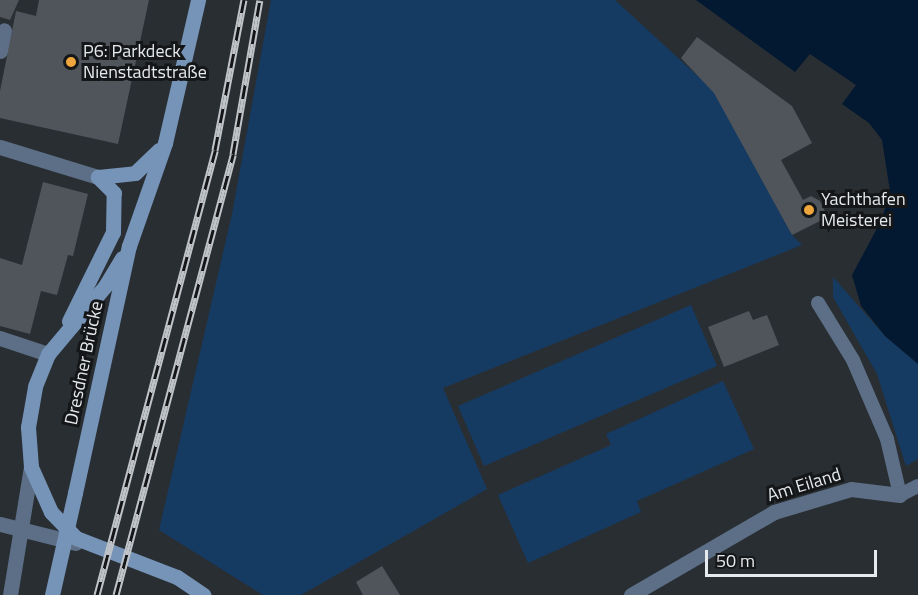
<!DOCTYPE html>
<meta charset="utf-8">
<style>
body{margin:0}
#map{position:relative;width:918px;height:595px;overflow:hidden;background:#292e33;font-family:"Titillium Web",sans-serif}
div>[style]{position:absolute}
[style*='--x']{left:calc(var(--x)*1px);top:calc(var(--y)*1px);width:calc(var(--w)*1px);rotate:calc(var(--a)*1deg)}
.green>*{inset:0;background:#163b63}
.water>*{inset:0;background:#031932}
.building>*{inset:0;background:#50555b}
.service>*{height:14px;margin:-7px;padding:0 7px;transform-origin:7px;border-radius:7px;background:#5c6f86}
.pedestrian>*{height:15px;margin:-7.5px;padding:0 7.5px;transform-origin:7.5px;border-radius:7.5px;background:#5c6f86}
.minor>*{height:15px;margin:-7.5px;padding:0 7.5px;transform-origin:7.5px;border-radius:7.5px;background:#5c6f86}
.tertiary>*{height:15px;margin:-7.5px;padding:0 7.5px;transform-origin:7.5px;border-radius:7.5px;background:#5c6f86}
.secondary>*{height:15px;margin:-7.5px;padding:0 7.5px;transform-origin:7.5px;border-radius:7.5px;background:#7594b8}
.rail>*{height:7px;margin-top:-3.5px;transform-origin:0;background:repeating-linear-gradient(90deg,#141618 0 14px,#c0c4c8 0 28px);box-sizing:border-box;border-block:2px solid #c0c4c8}
.secondary-bridge>*{height:15px;margin:-7.5px;padding:0 7.5px;transform-origin:7.5px;border-radius:7.5px;background:#7594b8}
.dots>*{width:16px;height:16px;translate:-50% -50%;box-sizing:border-box;border:3px solid #141618;border-radius:50%}
span{translate:-50% -50%;white-space:nowrap;text-align:center;line-height:1.15;-webkit-text-stroke:6px #141618;paint-order:stroke}
.poi-label{font-size:18px;color:#e6e9ed}
.left{translate:0 -50%;text-align:left}
.street-label{font-size:18px;color:#e6e9ed}
.scale{position:absolute;left:705px;top:550px;width:172px;height:27px;box-sizing:border-box;border:3px solid #e6e9ed;border-top:0;padding-left:8px;font-size:18px;line-height:21px;white-space:nowrap;color:#e6e9ed;-webkit-text-stroke:4px #141618;paint-order:stroke}
</style>
<div id="map">
<div class="green">
<i style="clip-path:polygon(271px 0,615px 0,713px 90px,792px 235px,802px 245px,443px 388px,487px 489px,301px 595px,263px 595px,159px 530px,232px 214px)"></i>
<i style="clip-path:polygon(833px 277px,885px 336px,918px 364px,918px 459px,906px 466px,877px 374px,833px 297px)"></i>
<i style="clip-path:polygon(691px 305px,717px 366px,484px 466px,458px 406px)"></i>
<i style="clip-path:polygon(723px 381px,754px 449px,637px 501px,641px 512px,528px 563px,498px 495px,611px 445px,606px 434px)"></i>
</div>
<div class="water">
<i style="clip-path:polygon(696px 0,918px 0,918px 364px,885px 336px,861px 306px,852px 275px,882px 219px,890px 191px,882px 140px,869px 123px,842px 104px,856px 85px,810px 54px,795px 72px)"></i>
</div>
<div class="building">
<i style="clip-path:polygon(0 0,19px 0,10px 20px,0 17px)"></i>
<i style="clip-path:polygon(39px 0,149px 0,118px 144px,0 118px,0 91px,16px 11px,36px 16px)"></i>
<i style="clip-path:polygon(697px 37px,792px 106px,812px 143px,781px 160px,803px 200px,811px 196px,820px 201px,825px 212px,820px 221px,792px 235px,714px 93px,681px 58px)"></i>
<i style="clip-path:polygon(43px 182px,88px 194px,73px 256px,68px 255px,57px 295px,41px 291px,30px 334px,0 326px,0 258px,22px 265px)"></i>
<i style="clip-path:polygon(749px 311px,753px 320px,767px 315px,779px 345px,724px 367px,708px 327px)"></i>
<i style="clip-path:polygon(382px 566px,400px 595px,363px 595px,356px 582px)"></i>
</div>
<div class="service">
<i style="--x:818;--y:303;--w:67;--a:58.4"></i>
<i style="--x:853;--y:360;--w:86;--a:66.7"></i>
<i style="--x:887;--y:439;--w:57;--a:76.9"></i>
<i style="--x:900;--y:495;--w:20;--a:-27"></i>
</div>
<div class="pedestrian">
<i style="--x:0;--y:338;--w:51;--a:18.4"></i>
</div>
<div class="minor">
<i style="--x:0;--y:51;--w:21;--a:-79"></i>
<i style="--x:0;--y:147;--w:102;--a:17"></i>
<i style="--x:10;--y:595;--w:130;--a:-80.7"></i>
<i style="--x:631;--y:595;--w:165;--a:-30.1"></i>
<i style="--x:774;--y:512;--w:80;--a:-16.6"></i>
<i style="--x:851;--y:489;--w:49;--a:7"></i>
</div>
<div class="tertiary">
<i style="--x:0;--y:524;--w:78;--a:14"></i>
</div>
<div class="secondary">
<i style="--x:98;--y:177;--w:37;--a:-6"></i>
<i style="--x:135;--y:173;--w:33;--a:-44"></i>
<i style="--x:122;--y:258;--w:31;--a:121"></i>
<i style="--x:106;--y:285;--w:90;--a:130"></i>
<i style="--x:48;--y:354;--w:35;--a:112"></i>
<i style="--x:35;--y:387;--w:41;--a:99.9"></i>
<i style="--x:28;--y:427;--w:40;--a:85.7"></i>
<i style="--x:31;--y:467;--w:49;--a:66"></i>
<i style="--x:51;--y:512;--w:36;--a:46"></i>
<i style="--x:76;--y:538;--w:108;--a:21.1"></i>
<i style="--x:177;--y:577;--w:32;--a:34"></i>
<i style="--x:69;--y:321;--w:99;--a:-63.7"></i>
<i style="--x:113;--y:232;--w:39;--a:-89"></i>
<i style="--x:114;--y:193;--w:23;--a:-135"></i>
<i style="--x:75;--y:493;--w:253;--a:-77.7"></i>
<i style="--x:129;--y:246;--w:109;--a:-70.7"></i>
<i style="--x:165;--y:143;--w:147;--a:-77"></i>
</div>
<div class="rail">
<i style="--x:97;--y:595;--w:460;--a:-75.1"></i>
<i style="--x:215;--y:150;--w:153;--a:-79.1"></i>
<i style="--x:116;--y:595;--w:456;--a:-75.1"></i>
<i style="--x:233;--y:154;--w:156;--a:-80.1"></i>
</div>
<div class="secondary-bridge">
<i style="--x:52;--y:595;--w:105;--a:-77.3"></i>
</div>
<div class="dots">
<i style="left:71px;top:62px;background:#efa73d"></i>
<i style="left:809px;top:210px;background:#efa73d"></i>
</div>
<div class="poi-label">
<span class="left" style="left:83px;top:62px">P6: Parkdeck<br>Nienstadtstraße</span>
<span class="left" style="left:821px;top:210px">Yachthafen<br>Meisterei</span>
</div>
<div class="street-label">
<span style="left:84px;top:363px;rotate:-78deg">Dresdner Brücke</span>
<span style="left:804px;top:485px;rotate:-17deg">Am Eiland</span>
</div>
<div class="scale">50 m</div>
</div>
